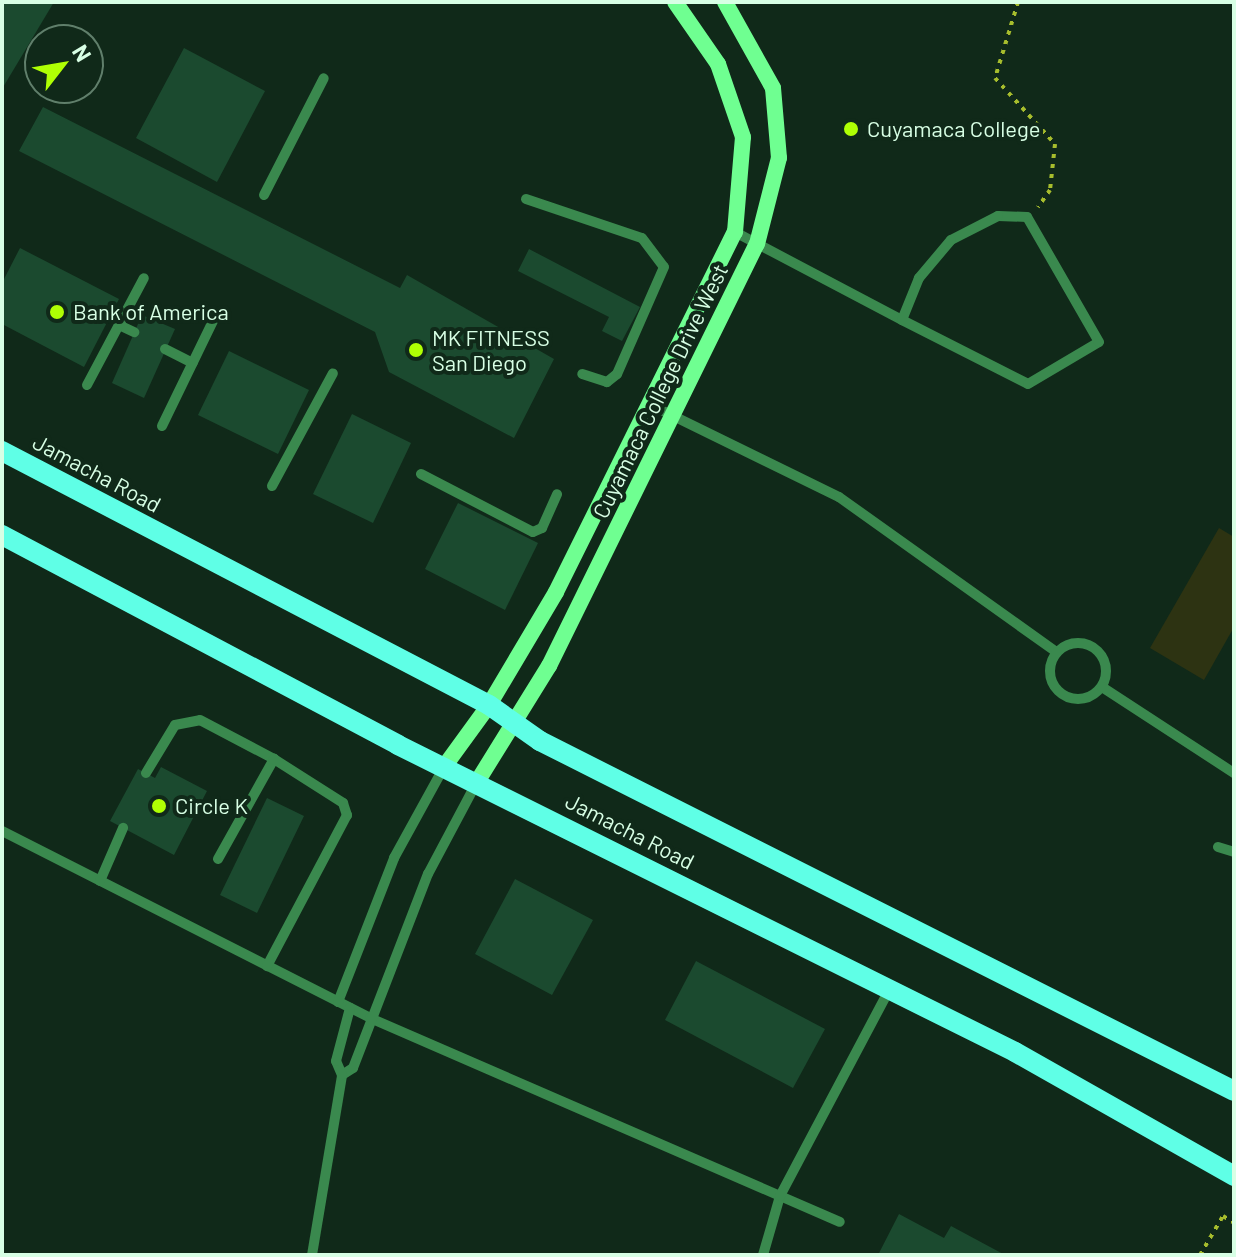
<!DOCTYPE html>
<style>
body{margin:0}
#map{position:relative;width:1236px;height:1257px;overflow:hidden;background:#102919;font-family:Barlow,sans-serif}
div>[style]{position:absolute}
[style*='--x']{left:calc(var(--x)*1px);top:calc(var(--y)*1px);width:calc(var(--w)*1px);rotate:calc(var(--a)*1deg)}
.green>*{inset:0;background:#2d3312}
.building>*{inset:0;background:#1b4a2f}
.path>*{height:4px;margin-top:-2px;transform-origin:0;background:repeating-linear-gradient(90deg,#a7bd2d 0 4px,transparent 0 10px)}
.lane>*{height:10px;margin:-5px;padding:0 5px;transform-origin:5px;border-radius:5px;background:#3a894e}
.lane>.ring{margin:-5px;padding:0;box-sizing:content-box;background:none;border:10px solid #3a894e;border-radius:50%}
.secondary>*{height:16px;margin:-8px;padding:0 8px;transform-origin:8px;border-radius:8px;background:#6fff91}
.primary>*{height:20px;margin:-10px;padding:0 10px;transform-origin:10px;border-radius:10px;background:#5fffe6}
.dots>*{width:22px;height:22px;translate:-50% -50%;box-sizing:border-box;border:4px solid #102919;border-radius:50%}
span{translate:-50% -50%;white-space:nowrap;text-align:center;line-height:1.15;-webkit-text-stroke:8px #102919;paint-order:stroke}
.poi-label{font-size:22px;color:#d8ffe5}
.left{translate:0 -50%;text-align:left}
.street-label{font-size:22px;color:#d8ffe5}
.frame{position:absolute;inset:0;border:4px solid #d8ffe5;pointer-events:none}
.north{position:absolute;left:24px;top:24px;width:80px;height:80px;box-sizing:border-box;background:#102919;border:2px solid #607f6b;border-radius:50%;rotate:59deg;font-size:22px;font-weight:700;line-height:32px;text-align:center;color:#d8ffe5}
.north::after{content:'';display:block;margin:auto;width:28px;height:36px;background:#afff04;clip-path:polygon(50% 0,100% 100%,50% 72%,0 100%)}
</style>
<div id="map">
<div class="green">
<i style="clip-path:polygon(1219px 528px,1234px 537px,1234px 627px,1204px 680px,1150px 648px)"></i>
</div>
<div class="building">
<i style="clip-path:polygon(2px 2px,54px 2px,2px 89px)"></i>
<i style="clip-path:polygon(184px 48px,265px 91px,217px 182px,136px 138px)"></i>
<i style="clip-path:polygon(43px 107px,400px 288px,407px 275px,554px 359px,514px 438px,389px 372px,375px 332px,19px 151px)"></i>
<i style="clip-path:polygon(20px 248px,119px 299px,84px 367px,2px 324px,2px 283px)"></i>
<i style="clip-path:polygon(529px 249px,640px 307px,622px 341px,602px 331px,609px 317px,518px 271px)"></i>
<i style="clip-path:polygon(142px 315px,175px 329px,144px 398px,112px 383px)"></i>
<i style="clip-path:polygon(229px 351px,309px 390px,278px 454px,198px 415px)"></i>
<i style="clip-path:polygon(352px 414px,411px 443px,373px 523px,313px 494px)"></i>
<i style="clip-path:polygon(458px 503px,538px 543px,505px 610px,425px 569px)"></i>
<i style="clip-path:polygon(161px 767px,207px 791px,174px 855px,110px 821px,138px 769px,155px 778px)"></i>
<i style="clip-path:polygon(267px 798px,304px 816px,257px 913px,220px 895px)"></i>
<i style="clip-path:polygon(515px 879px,593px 920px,552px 995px,475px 954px)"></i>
<i style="clip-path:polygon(696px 961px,825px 1029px,793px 1088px,665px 1020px)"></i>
<i style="clip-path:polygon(899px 1214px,944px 1238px,951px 1226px,1005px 1255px,878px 1255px)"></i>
</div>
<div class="path">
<i style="--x:1018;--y:2;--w:79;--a:106.8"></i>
<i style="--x:995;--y:78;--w:89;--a:47.7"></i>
<i style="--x:1055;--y:144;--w:46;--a:96.2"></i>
<i style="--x:1050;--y:190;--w:21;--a:125"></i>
<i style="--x:1200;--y:1255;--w:45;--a:-59.5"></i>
<i style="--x:1223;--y:1216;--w:13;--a:32"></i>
</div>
<div class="lane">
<i style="--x:264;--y:195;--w:131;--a:-62.9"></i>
<i style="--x:526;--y:199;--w:122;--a:18.6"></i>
<i style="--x:642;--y:238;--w:36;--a:53"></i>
<i style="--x:664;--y:267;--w:117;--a:113.7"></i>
<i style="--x:617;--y:374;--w:13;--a:141"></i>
<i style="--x:607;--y:382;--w:26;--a:-162"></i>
<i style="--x:735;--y:232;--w:189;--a:27.8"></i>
<i style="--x:902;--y:320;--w:141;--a:26.9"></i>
<i style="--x:1028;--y:384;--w:82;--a:-30.6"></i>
<i style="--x:1099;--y:342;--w:144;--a:-119.9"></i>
<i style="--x:1027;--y:217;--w:29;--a:-178"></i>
<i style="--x:998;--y:216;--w:53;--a:152.9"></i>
<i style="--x:951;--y:240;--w:50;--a:130.1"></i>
<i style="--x:919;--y:278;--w:45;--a:112"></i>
<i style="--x:119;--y:325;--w:17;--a:25"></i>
<i style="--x:165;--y:349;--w:31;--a:27"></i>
<i style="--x:87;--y:385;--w:121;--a:-62"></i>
<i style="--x:653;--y:406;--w:207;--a:26.1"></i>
<i style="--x:839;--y:497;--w:267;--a:35.5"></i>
<i style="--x:162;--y:426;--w:123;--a:-64.1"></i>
<i style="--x:421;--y:474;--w:126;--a:27.4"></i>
<i style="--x:533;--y:532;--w:10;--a:-24"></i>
<i style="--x:542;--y:528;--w:37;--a:-66"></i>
<i style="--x:272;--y:486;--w:128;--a:-61.6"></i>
<i class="ring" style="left:1050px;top:643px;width:46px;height:46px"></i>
<i style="--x:1102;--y:687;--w:158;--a:33.1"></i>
<i style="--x:146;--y:773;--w:56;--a:-58.9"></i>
<i style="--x:175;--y:725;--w:25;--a:-11"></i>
<i style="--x:200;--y:720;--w:84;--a:27.8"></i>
<i style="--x:2;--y:831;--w:413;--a:26.9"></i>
<i style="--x:370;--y:1018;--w:512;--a:23.46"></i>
<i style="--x:1218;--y:847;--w:17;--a:17"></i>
<i style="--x:218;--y:859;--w:115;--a:-60.8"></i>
<i style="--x:274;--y:759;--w:82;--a:32.5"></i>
<i style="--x:343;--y:803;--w:13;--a:72"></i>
<i style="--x:347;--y:815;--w:171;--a:117.9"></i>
<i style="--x:100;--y:881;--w:58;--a:-66.5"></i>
<i style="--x:338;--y:1002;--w:155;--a:-68.7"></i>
<i style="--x:394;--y:858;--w:104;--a:-61.2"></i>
<i style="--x:342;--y:1075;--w:13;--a:-32"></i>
<i style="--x:353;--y:1068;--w:208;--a:-68.9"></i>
<i style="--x:428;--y:874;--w:104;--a:-62"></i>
<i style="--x:312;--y:1255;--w:182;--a:-80.5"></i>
<i style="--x:342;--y:1075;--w:15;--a:-113"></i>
<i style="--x:336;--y:1061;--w:55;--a:-75.2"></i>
<i style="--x:763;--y:1255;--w:61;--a:-73.9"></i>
<i style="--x:780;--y:1196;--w:235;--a:-62.1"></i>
</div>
<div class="secondary">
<i style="--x:444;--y:767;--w:77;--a:-54"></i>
<i style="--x:489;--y:705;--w:131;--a:-59.3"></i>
<i style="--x:556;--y:592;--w:402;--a:-63.6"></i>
<i style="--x:735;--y:232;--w:95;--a:-85.2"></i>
<i style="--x:743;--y:137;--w:77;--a:-108.9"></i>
<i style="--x:718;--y:64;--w:75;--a:-124.7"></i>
<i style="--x:477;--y:782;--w:137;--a:-58.2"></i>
<i style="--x:549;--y:666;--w:470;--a:-63.8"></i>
<i style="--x:757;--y:244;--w:89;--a:-75.7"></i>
<i style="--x:779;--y:158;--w:70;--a:-94.9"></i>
<i style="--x:773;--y:88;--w:98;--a:-119.2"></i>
</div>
<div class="primary">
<i style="--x:2;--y:451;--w:549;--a:27.54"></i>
<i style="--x:489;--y:705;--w:62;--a:35.2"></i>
<i style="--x:540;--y:741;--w:777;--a:26.76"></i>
<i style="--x:2;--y:535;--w:448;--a:27.9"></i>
<i style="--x:398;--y:745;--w:689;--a:26.45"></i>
<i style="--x:1015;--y:1052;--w:252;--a:29.5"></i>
</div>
<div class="dots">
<i style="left:851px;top:129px;background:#afff04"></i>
<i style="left:57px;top:312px;background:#afff04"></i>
<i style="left:416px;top:350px;background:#afff04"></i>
<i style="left:159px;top:806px;background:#afff04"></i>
</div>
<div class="poi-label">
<span class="left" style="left:867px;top:129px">Cuyamaca College</span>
<span class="left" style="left:73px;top:312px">Bank of America</span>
<span class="left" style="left:432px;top:350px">MK FITNESS<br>San Diego</span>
<span class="left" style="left:175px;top:806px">Circle K</span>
</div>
<div class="street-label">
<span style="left:660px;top:391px;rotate:-64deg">Cuyamaca College Drive West</span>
<span style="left:97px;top:473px;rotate:28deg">Jamacha Road</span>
<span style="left:630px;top:831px;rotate:27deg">Jamacha Road</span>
</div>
<div class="frame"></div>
<div class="north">N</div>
</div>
